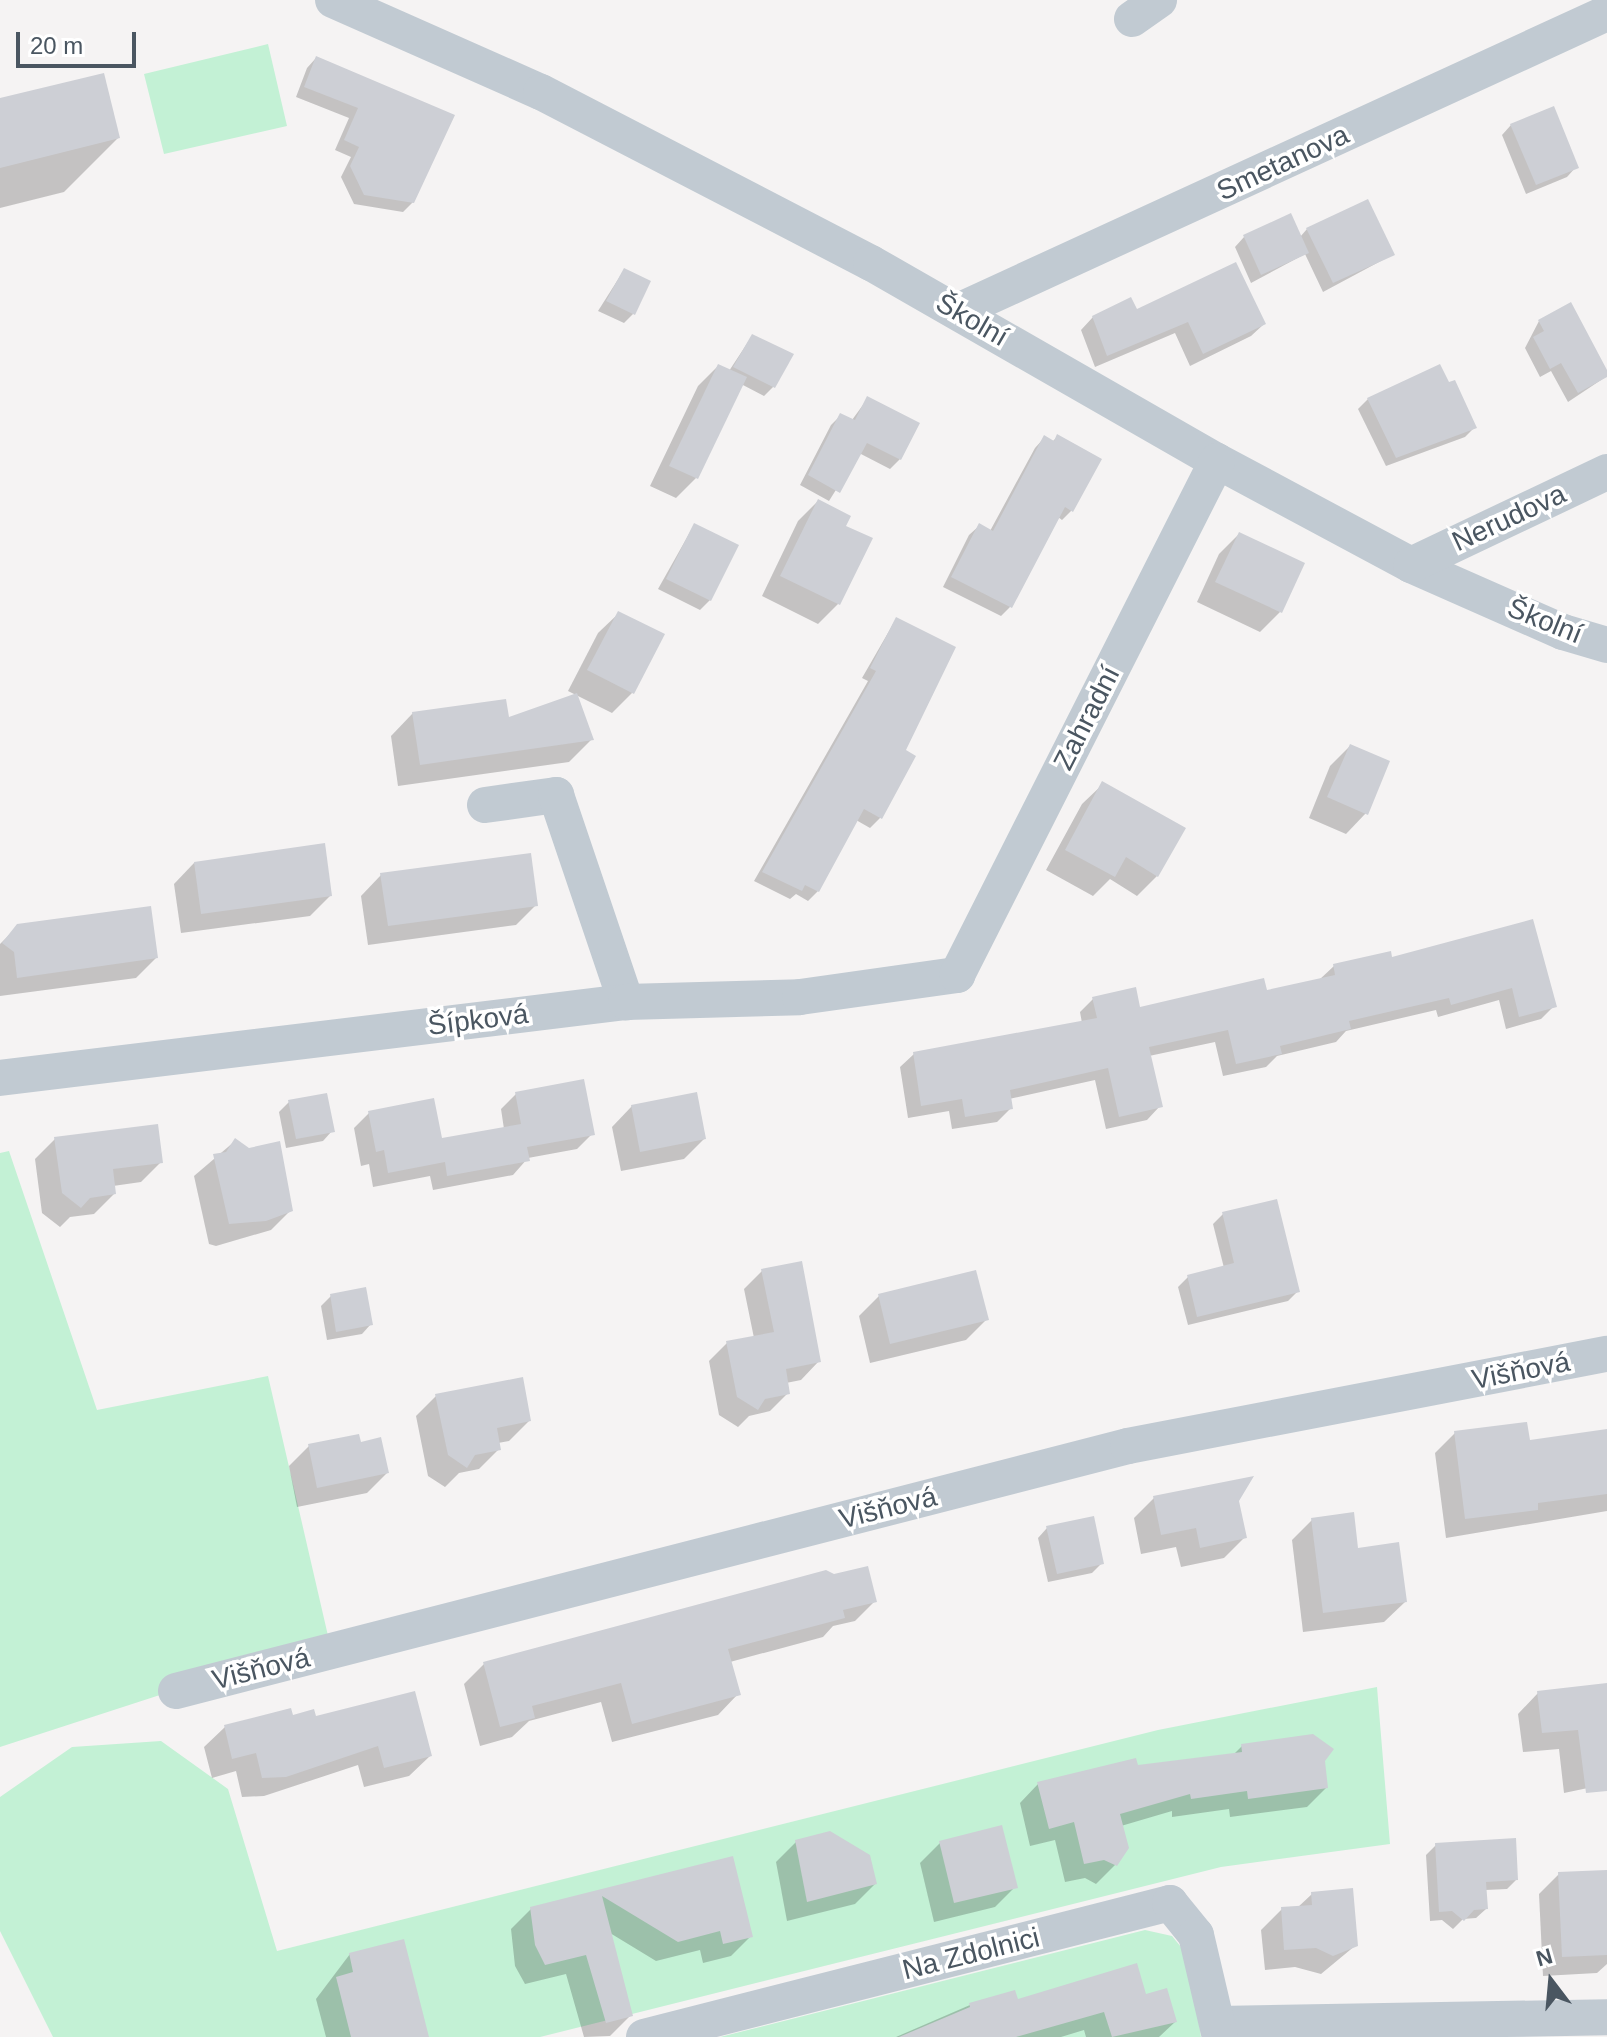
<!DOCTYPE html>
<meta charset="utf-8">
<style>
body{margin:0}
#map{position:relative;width:1607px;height:2037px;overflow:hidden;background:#f5f3f3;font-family:Arial,sans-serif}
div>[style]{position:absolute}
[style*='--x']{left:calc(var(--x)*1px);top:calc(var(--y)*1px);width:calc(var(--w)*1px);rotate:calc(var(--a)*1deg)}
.green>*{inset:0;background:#c3f1d5}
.shadow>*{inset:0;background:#0003}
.building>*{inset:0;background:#cdcfd5}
.street>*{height:36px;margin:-18px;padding:0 18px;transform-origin:18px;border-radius:18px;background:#c1cad2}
span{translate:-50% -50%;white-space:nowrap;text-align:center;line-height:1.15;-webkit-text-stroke:7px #fff;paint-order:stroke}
.street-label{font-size:28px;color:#4a5661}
.north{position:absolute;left:1511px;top:1941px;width:80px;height:80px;-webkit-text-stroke:6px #fff;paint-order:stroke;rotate:344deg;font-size:22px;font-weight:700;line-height:32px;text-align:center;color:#4a5661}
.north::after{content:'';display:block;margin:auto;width:28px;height:36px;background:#4a5661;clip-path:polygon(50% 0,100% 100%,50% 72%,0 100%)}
.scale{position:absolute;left:16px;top:32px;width:120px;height:36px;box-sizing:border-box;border:4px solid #4a5661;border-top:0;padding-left:10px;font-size:24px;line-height:28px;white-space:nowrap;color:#4a5661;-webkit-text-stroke:6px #fff;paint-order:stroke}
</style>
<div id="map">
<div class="green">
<i style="clip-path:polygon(268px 44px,287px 126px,164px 154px,144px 74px)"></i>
<i style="clip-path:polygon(9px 1151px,97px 1410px,268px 1376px,329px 1640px,0 1747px,0 1153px)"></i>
<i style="clip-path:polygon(1377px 1687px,1390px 1844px,1221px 1867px,540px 2037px,53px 2037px,0 1931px,0 1797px,72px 1747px,161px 1741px,228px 1789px,277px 1951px,1158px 1730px)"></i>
<i style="clip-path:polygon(1145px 1930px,1172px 1936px,1190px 1958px,1201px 2037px,720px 2037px)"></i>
</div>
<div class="shadow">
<i style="clip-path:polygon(316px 58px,452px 116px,413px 202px,403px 212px,354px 204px,341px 177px,351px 157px,335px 150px,349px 118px,296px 97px,307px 68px)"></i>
<i style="clip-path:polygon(0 100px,118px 138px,64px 192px,0 208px)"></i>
<i style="clip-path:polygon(1511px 125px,1576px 167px,1567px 177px,1526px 194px,1502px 135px)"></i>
<i style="clip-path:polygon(1307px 229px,1392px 255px,1323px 292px,1305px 254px,1251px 283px,1235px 247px,1244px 237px,1300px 237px)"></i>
<i style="clip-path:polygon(624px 270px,633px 314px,624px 323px,598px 311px)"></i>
<i style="clip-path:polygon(1136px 312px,1264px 324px,1251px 336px,1190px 366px,1175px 333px,1095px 367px,1081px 330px,1093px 317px)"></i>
<i style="clip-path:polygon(1539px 321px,1607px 374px,1607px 376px,1568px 402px,1551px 371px,1540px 377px,1525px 348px)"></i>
<i style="clip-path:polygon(752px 336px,774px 386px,764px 396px,741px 384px,696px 478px,676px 498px,650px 486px,698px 386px,718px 366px,729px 371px)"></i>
<i style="clip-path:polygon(868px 398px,900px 459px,890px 469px,859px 453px,829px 501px,800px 485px,831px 425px,841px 415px,852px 420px)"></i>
<i style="clip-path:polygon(1368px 399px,1475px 427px,1465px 437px,1386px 466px,1358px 409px)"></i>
<i style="clip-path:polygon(1057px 437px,1072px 510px,1062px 520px,1058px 517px,1010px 607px,1001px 616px,943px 587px,969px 535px,979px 526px,990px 531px,1035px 448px,1044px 438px,1052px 442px)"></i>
<i style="clip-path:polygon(818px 501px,844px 527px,838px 604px,818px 624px,762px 596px,798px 521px)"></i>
<i style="clip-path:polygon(694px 525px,710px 600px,700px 610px,658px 589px)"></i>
<i style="clip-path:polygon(1239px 534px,1280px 612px,1260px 632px,1197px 602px,1219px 554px)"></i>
<i style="clip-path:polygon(619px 613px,632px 693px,612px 713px,568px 691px,598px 633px)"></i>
<i style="clip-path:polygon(896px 619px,904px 751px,913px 756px,880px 818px,870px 828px,856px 820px,818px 891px,808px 901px,796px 894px,790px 899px,754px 881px,868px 681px,862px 678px)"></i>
<i style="clip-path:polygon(413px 713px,507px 720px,591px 740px,569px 762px,398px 786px,391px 736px)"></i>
<i style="clip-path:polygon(1350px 746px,1366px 813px,1346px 834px,1309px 818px,1330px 766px)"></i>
<i style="clip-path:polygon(1103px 784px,1157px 876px,1137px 896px,1110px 879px,1093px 896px,1046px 870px,1082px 804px)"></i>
<i style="clip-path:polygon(194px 863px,330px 896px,310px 916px,181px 933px,174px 884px)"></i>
<i style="clip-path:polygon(381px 875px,536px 905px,516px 925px,368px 945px,361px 896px)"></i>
<i style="clip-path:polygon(1531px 922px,1554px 1006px,1541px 1019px,1506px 1029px,1499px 1000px,1438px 1017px,1436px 1010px,1346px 1031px,1336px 1042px,1277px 1056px,1266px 1067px,1223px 1076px,1215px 1042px,1149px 1056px,1160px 1106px,1147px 1120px,1106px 1129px,1095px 1080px,1009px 1099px,1011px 1108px,997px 1122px,952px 1129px,949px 1111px,908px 1118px,900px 1067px,914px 1054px,1082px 1023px,1080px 1012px,1093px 999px,1139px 1009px,1266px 992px,1319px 980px,1334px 966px,1391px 959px)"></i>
<i style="clip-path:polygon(18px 926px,156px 958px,136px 978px,0 996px,0 944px)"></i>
<i style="clip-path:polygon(516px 1094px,592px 1134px,577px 1149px,528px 1158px,513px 1175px,433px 1190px,430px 1176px,373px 1187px,369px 1164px,361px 1166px,354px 1128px,369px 1113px,441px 1141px,504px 1129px,501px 1109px)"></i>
<i style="clip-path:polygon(289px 1102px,332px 1131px,323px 1141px,286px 1148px,279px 1112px)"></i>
<i style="clip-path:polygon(632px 1106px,704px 1139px,684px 1159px,621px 1171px,612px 1127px)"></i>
<i style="clip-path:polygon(55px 1139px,161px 1162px,141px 1182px,113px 1186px,114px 1194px,94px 1214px,70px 1217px,60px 1227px,42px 1213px,35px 1159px)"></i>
<i style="clip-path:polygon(235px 1141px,291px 1210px,271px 1230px,216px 1246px,209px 1244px,194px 1176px)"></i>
<i style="clip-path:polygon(1223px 1214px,1298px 1291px,1288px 1301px,1188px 1325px,1178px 1287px,1188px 1277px,1224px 1268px,1213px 1224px)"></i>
<i style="clip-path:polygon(762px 1271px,819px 1361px,801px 1380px,786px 1383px,788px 1393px,770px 1411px,749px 1416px,738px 1427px,719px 1415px,709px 1361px,727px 1343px,754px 1338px,744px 1289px)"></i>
<i style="clip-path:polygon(331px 1296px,371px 1324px,362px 1334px,327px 1340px,321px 1306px)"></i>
<i style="clip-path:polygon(879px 1296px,986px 1320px,966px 1340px,870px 1363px,859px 1316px)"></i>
<i style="clip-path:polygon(436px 1396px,529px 1421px,509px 1441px,498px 1443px,499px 1449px,479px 1469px,459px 1473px,445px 1487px,428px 1476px,416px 1416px)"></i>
<i style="clip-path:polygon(1607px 1431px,1607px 1511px,1446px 1538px,1435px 1453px,1455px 1433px,1528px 1442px)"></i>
<i style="clip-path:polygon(360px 1444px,387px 1473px,367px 1493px,297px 1507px,289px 1466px,309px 1446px)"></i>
<i style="clip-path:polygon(1154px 1498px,1237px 1501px,1245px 1537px,1224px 1558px,1181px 1567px,1176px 1547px,1141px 1554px,1134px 1518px)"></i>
<i style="clip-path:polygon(1312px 1520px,1357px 1550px,1405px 1602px,1384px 1622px,1303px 1632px,1292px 1540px)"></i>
<i style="clip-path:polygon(1047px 1528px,1102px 1563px,1092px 1573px,1048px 1582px,1038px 1538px)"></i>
<i style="clip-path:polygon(833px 1576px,875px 1601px,855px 1621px,833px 1626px,823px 1637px,730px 1662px,738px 1694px,718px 1715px,612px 1742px,601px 1702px,529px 1721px,512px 1737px,480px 1746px,464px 1684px,484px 1664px)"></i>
<i style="clip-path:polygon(1607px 1685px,1607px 1784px,1564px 1793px,1559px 1749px,1523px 1752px,1518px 1714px,1538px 1693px)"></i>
<i style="clip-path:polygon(292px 1717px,314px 1719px,430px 1756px,409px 1776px,364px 1787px,358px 1765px,264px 1796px,242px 1797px,236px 1771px,212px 1778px,204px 1747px,225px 1727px)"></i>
<i style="clip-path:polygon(1242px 1746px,1323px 1761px,1326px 1788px,1307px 1807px,1230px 1817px,1229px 1809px,1172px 1817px,1172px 1811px,1121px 1826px,1115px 1865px,1096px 1884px,1085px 1878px,1065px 1882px,1055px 1840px,1030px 1846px,1020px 1803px,1038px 1784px,1232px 1756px)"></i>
<i style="clip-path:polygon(796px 1842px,875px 1884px,855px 1904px,787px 1921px,776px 1862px)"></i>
<i style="clip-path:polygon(940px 1843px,1015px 1887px,995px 1907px,934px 1922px,920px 1863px)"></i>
<i style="clip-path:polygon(1436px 1845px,1516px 1880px,1507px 1889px,1485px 1890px,1486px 1909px,1476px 1918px,1463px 1919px,1453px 1929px,1442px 1920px,1430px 1921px,1426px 1855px)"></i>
<i style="clip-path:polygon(731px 1858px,751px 1936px,731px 1956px,703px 1963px,700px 1950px,656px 1961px,610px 1933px,631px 2015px,610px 2036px,584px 2037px,566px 1974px,525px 1984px,515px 1966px,511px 1929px,531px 1909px)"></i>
<i style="clip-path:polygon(1607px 1872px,1607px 1964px,1597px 1973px,1543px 1976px,1539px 1894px,1559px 1874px)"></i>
<i style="clip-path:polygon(1312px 1894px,1356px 1945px,1321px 1974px,1295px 1967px,1265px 1970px,1261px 1930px,1282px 1909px,1297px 1908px)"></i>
<i style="clip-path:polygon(350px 1954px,427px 2037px,326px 2037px,316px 1999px)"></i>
<i style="clip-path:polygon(1145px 1997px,1175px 2022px,1159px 2037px,1086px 2037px,1084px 2030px,1061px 2037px,896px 2037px,970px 2005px)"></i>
</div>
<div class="building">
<i style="clip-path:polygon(316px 56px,455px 115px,414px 203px,364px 195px,350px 166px,359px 147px,344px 140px,358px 108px,304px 87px)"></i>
<i style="clip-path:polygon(104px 73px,120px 138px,0 168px,0 98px)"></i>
<i style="clip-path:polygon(1554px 106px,1579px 168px,1536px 185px,1510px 124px)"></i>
<i style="clip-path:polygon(1368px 199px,1395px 255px,1333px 283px,1306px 228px)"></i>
<i style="clip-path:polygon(1291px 213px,1309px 253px,1261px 275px,1243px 235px)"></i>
<i style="clip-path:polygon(1236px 262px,1266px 324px,1203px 354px,1188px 322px,1107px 356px,1092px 316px,1131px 297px,1137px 309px)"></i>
<i style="clip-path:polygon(624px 268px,651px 281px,635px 315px,606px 301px)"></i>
<i style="clip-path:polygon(1571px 302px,1607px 370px,1607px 377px,1578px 393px,1561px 363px,1550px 369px,1533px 337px,1544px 331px,1538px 320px)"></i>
<i style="clip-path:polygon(752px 334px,794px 354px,775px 388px,733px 367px)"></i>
<i style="clip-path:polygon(718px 364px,747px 377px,698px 479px,669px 466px)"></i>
<i style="clip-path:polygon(1440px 364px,1449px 382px,1455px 380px,1477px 428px,1396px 458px,1367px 398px)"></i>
<i style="clip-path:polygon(867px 396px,920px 423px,901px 460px,867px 443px,840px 493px,808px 475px,840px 413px,855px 420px)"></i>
<i style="clip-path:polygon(1057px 434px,1102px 459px,1073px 512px,1065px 507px,1012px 608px,951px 577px,979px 523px,993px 531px,1044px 435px,1054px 441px)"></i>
<i style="clip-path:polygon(818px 499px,851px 516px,846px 526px,873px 538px,840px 605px,780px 576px)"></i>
<i style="clip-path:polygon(694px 523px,739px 545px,711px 601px,666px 579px)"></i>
<i style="clip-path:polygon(1239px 532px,1305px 563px,1282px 613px,1215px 582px)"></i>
<i style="clip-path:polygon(618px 611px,665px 634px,634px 694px,587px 670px)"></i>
<i style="clip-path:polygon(896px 617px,956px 647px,906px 750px,916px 756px,882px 819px,864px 809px,819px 892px,805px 885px,802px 891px,762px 872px,876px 671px,870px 668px)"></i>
<i style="clip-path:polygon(577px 693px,594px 740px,420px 765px,412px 712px,506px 699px,509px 717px)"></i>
<i style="clip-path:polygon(1350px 744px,1390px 761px,1368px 815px,1327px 797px)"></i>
<i style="clip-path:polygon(1102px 781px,1186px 828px,1158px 877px,1126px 857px,1115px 877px,1065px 850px)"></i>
<i style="clip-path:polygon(325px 843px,332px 896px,201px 914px,194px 862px)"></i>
<i style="clip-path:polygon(531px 853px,538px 906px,388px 926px,380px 873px)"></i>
<i style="clip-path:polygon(151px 906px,158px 958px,17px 978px,14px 952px,2px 943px,17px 924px)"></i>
<i style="clip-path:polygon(1533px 919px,1557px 1007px,1519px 1017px,1512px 988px,1451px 1005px,1449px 998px,1349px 1021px,1351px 1029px,1280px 1046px,1282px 1054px,1236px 1064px,1228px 1030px,1149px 1047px,1163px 1107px,1119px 1117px,1108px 1068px,1010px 1090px,1013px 1109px,965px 1117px,962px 1099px,921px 1106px,913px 1052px,1097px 1018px,1092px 997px,1136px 987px,1140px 1007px,1264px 978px,1267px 990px,1335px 975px,1333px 964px,1391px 951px,1392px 957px)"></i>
<i style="clip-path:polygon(584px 1079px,595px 1135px,527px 1147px,530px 1161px,447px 1176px,445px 1162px,388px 1173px,384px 1150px,376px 1152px,368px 1111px,434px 1098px,442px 1138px,521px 1124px,515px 1092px)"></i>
<i style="clip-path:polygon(697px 1092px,706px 1139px,640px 1152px,631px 1105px)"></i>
<i style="clip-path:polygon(327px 1093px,335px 1132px,296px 1139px,288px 1100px)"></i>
<i style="clip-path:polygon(158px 1124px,163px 1163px,113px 1169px,116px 1194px,90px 1198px,81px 1208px,62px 1193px,54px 1137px)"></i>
<i style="clip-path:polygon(235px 1138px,249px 1148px,280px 1141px,293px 1211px,266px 1221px,229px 1224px,213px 1154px,226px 1152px)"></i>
<i style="clip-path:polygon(1277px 1199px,1300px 1292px,1197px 1317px,1187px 1275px,1234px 1263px,1222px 1212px)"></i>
<i style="clip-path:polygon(802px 1261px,821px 1362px,786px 1369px,790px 1394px,765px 1399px,758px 1410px,737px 1397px,726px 1341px,774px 1332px,761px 1269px)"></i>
<i style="clip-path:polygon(976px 1270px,989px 1320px,890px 1344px,878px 1294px)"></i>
<i style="clip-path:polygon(366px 1287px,373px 1325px,336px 1332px,330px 1294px)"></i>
<i style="clip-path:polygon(523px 1377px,531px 1421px,497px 1428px,501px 1450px,475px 1455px,467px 1468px,448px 1455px,435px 1394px)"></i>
<i style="clip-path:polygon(1527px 1422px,1530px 1440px,1607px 1429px,1607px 1494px,1538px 1503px,1538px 1510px,1465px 1519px,1454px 1431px)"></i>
<i style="clip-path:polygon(359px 1434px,361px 1442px,381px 1437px,389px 1473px,317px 1488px,308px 1444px)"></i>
<i style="clip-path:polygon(1254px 1476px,1239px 1501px,1247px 1538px,1200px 1548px,1196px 1528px,1161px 1535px,1153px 1496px)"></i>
<i style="clip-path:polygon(1354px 1512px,1358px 1548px,1399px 1542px,1407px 1602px,1323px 1613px,1311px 1518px)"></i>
<i style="clip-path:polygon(1094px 1516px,1104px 1564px,1057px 1574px,1046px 1526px)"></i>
<i style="clip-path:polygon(868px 1566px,877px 1602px,843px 1610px,845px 1618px,728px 1649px,741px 1695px,632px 1724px,621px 1683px,532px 1706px,535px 1718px,500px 1727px,483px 1662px,826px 1570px,834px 1574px)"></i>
<i style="clip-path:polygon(1607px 1683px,1607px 1791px,1586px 1793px,1578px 1730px,1542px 1733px,1537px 1691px)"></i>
<i style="clip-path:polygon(415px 1691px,432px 1756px,384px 1768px,378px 1746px,286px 1777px,262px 1778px,256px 1753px,232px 1759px,224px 1725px,291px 1708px,293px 1715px,314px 1709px,316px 1716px)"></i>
<i style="clip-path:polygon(1313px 1734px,1334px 1749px,1325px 1761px,1328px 1788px,1248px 1799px,1247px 1791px,1191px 1799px,1190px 1794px,1120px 1814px,1129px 1848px,1117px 1866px,1104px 1860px,1084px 1864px,1074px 1822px,1049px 1829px,1037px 1782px,1136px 1758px,1138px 1765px,1242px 1752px,1241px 1744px)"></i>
<i style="clip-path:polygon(1002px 1825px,1018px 1888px,954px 1903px,939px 1841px)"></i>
<i style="clip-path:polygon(830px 1831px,870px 1855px,877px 1884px,807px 1902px,795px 1840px)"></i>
<i style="clip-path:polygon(1516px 1838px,1518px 1880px,1486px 1882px,1488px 1909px,1474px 1910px,1464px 1921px,1452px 1911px,1439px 1912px,1435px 1843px)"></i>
<i style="clip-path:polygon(733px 1856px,753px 1937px,723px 1944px,720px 1931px,678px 1942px,602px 1896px,633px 2016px,606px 2023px,586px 1955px,545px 1965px,535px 1945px,530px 1907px)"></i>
<i style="clip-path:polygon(1607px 1870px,1607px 1955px,1562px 1957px,1558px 1872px)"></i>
<i style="clip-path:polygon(1353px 1888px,1358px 1946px,1333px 1956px,1316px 1948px,1284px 1950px,1281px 1907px,1312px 1905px,1311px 1892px)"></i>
<i style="clip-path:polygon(404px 1939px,429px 2037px,351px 2037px,336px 1977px,353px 1972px,349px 1953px)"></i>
<i style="clip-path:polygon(1137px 1963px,1146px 1994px,1167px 1988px,1177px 2022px,1112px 2037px,1104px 2012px,1016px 2037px,899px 2037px,970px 2007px,969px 2003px,1015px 1990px,1018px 1999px)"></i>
</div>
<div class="street">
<i style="--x:333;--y:0;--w:227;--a:23.9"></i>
<i style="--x:541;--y:92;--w:372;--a:27.4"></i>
<i style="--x:871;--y:263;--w:399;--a:29.8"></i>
<i style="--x:1217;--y:461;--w:220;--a:28.2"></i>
<i style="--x:1411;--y:565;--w:166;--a:23.8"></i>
<i style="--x:1563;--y:632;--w:46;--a:16.5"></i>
<i style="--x:1132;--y:19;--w:33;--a:-35"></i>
<i style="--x:958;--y:311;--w:714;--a:-24.66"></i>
<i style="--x:1411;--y:565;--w:217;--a:-25.4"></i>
<i style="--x:485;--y:805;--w:72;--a:-8"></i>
<i style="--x:556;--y:795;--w:219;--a:71.3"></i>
<i style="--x:0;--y:1078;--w:631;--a:-6.92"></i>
<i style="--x:626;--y:1002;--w:174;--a:-1.6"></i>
<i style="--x:800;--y:997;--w:159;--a:-8"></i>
<i style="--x:957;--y:975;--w:576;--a:-63.17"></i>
<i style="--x:176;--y:1691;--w:983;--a:-14.43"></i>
<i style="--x:1128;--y:1446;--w:488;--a:-10.9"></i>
<i style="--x:1218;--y:2024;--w:389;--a:-1"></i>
<i style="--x:644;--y:2037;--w:543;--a:-14.29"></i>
<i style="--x:1170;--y:1903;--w:41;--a:50.9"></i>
<i style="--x:1196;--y:1935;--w:105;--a:76.8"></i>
</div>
<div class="street-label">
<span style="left:1283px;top:163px;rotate:-25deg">Smetanova</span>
<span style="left:972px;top:320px;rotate:30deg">Školní</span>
<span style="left:1509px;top:518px;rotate:-25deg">Nerudova</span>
<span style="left:1545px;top:621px;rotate:22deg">Školní</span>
<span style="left:1087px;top:718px;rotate:-63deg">Zahradní</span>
<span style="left:478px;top:1020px;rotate:-7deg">Šípková</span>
<span style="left:1521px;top:1371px;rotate:-11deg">Višňová</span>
<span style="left:888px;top:1508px;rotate:-14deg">Višňová</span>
<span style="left:261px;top:1669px;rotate:-14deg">Višňová</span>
<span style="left:971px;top:1954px;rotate:-14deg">Na Zdolnici</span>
</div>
<div class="north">N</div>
<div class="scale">20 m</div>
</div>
